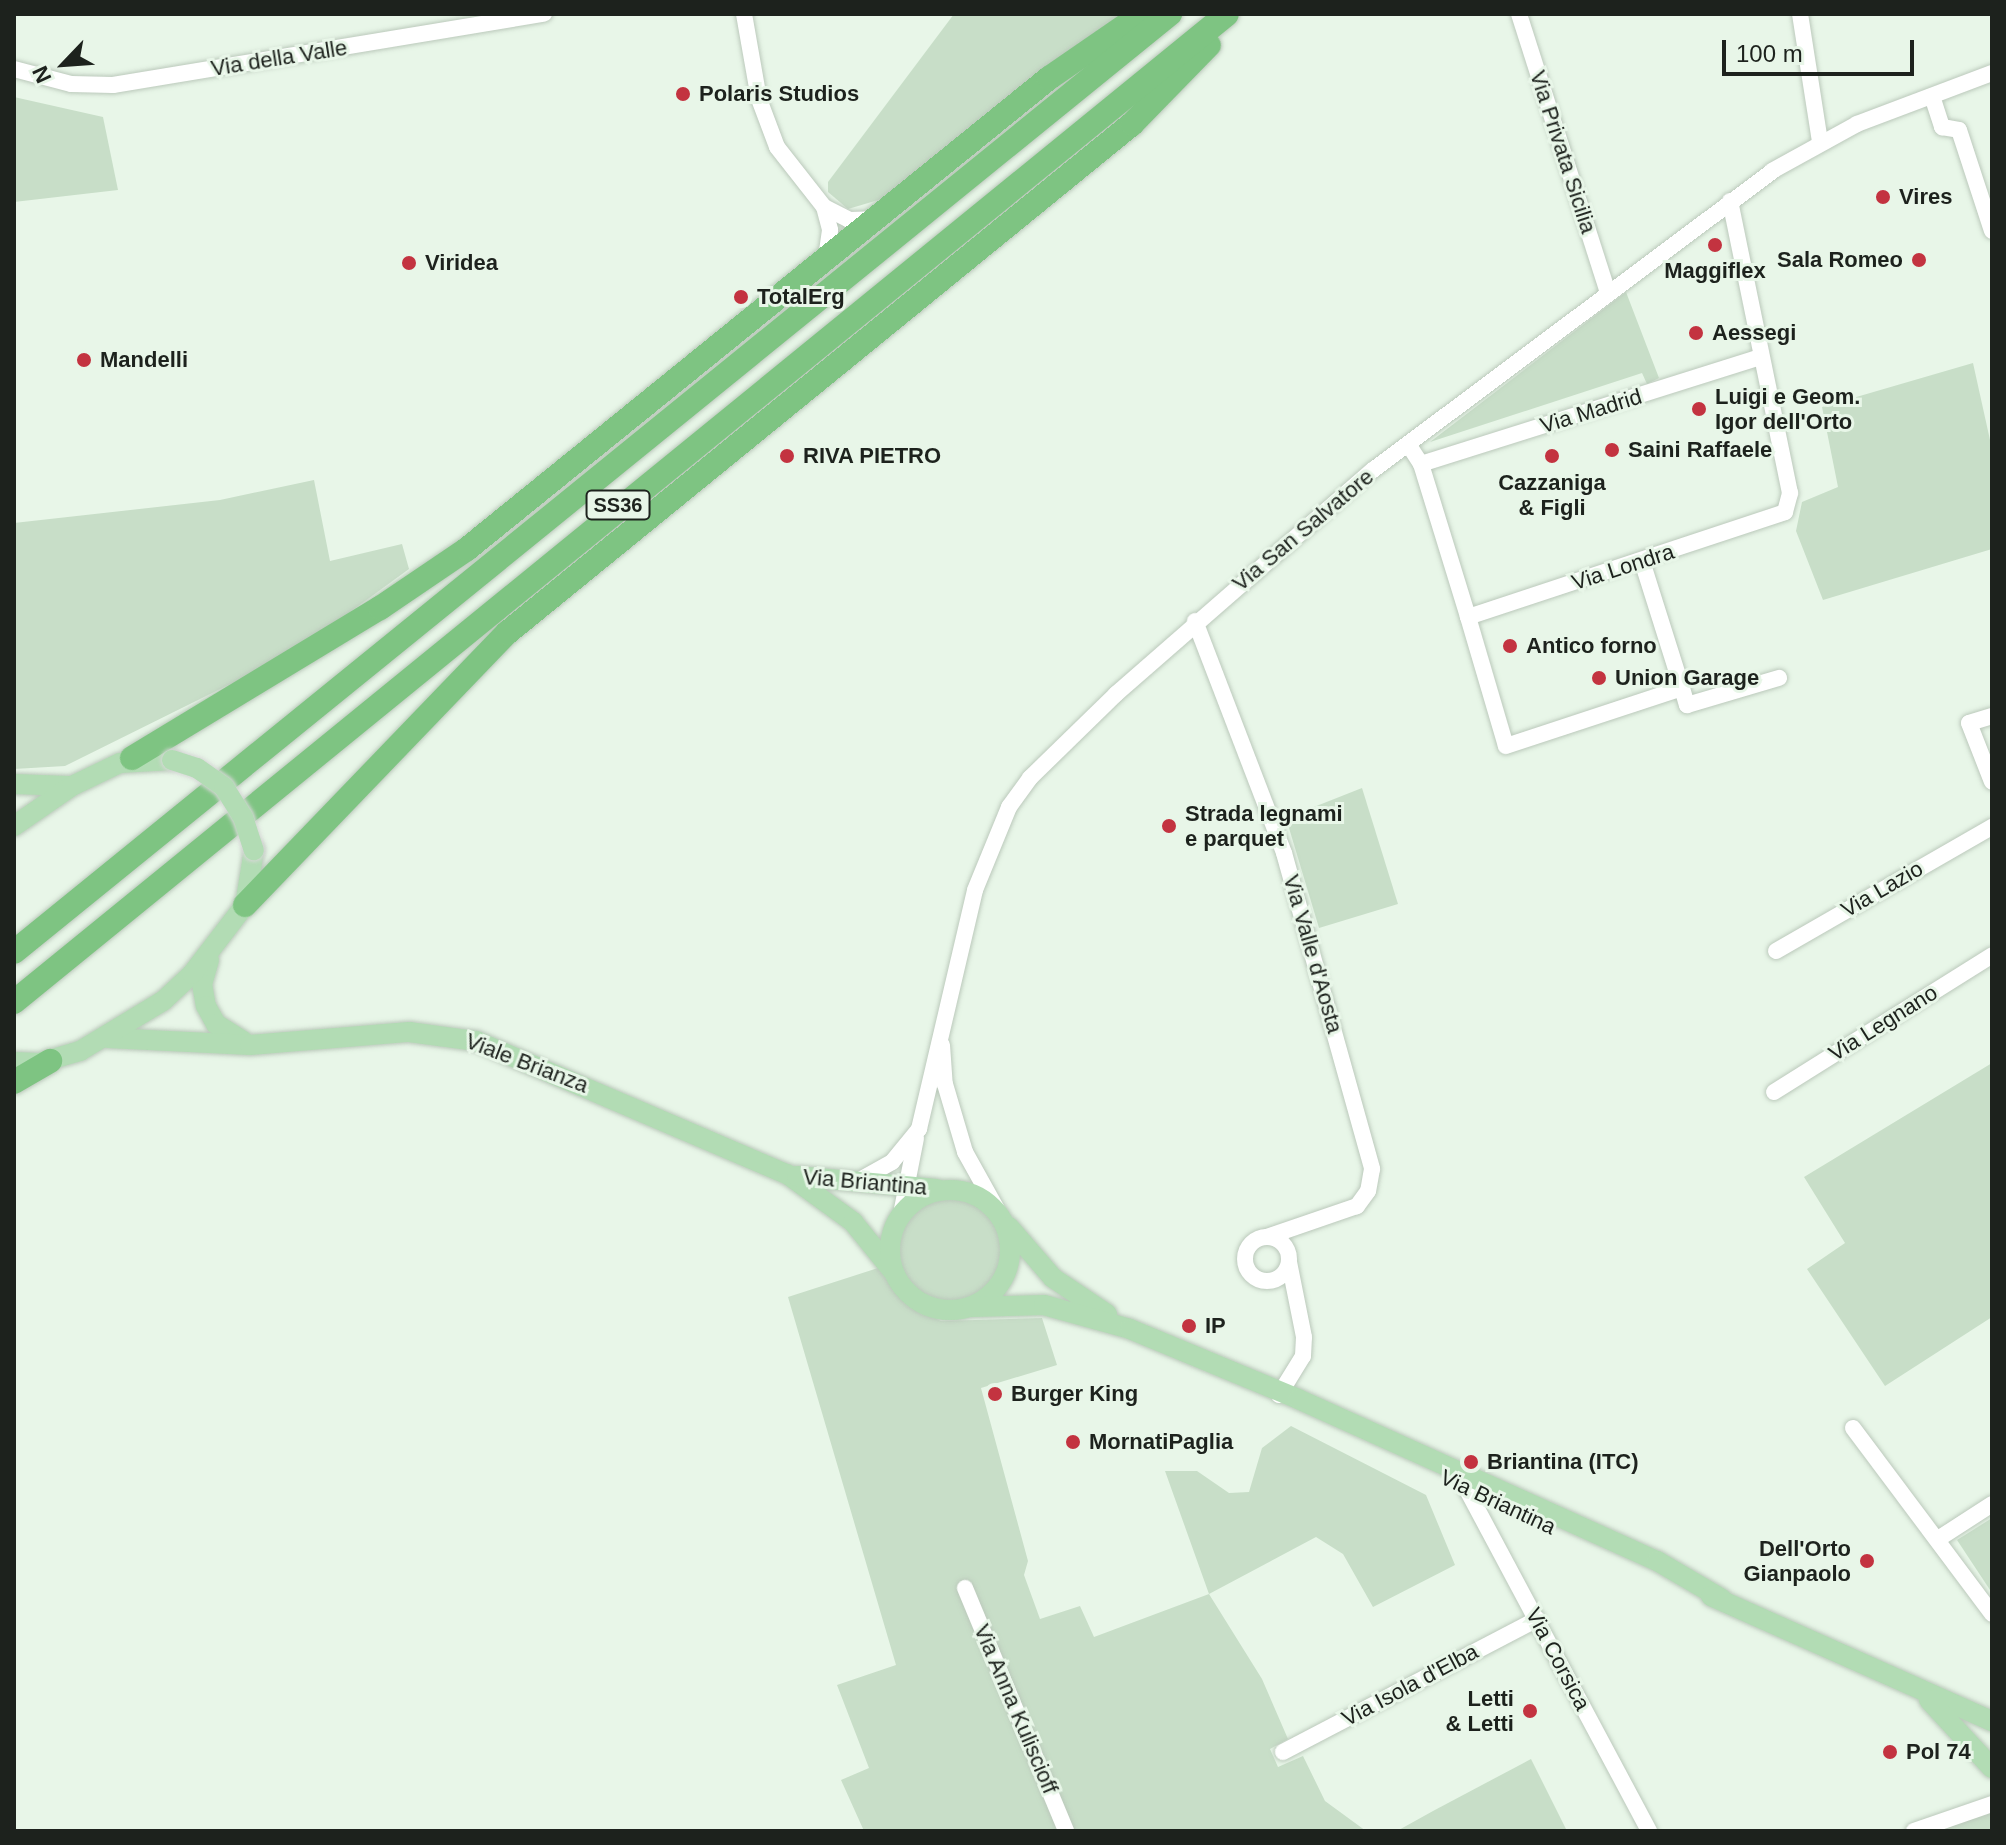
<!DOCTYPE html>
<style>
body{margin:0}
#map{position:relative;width:2006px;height:1845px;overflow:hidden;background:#e8f6e8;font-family:Arial,sans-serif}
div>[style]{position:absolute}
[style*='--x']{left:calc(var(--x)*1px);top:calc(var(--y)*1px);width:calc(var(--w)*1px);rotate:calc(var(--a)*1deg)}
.green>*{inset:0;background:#c8dec8}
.round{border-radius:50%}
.roads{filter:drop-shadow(0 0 2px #bbc9bb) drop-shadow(0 0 2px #bbc9bb)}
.minor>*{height:16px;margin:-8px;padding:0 8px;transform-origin:8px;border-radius:8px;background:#fff}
.minor>.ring{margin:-8px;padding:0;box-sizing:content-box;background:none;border:16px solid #fff;border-radius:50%}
.major>*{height:20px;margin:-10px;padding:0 10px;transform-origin:10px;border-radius:10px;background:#b2dcb4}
.major>.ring{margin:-10px;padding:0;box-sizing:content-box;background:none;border:20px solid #b2dcb4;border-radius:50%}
.highway>*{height:24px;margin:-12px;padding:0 12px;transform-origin:12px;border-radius:12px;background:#7ec482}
.bridges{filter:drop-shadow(0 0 2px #d6d7d6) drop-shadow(0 0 2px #d6d7d6)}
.major-bridge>*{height:20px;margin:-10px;padding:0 10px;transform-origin:10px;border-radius:10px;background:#b2dcb4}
.dots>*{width:22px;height:22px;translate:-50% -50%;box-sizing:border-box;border:4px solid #e8f6e8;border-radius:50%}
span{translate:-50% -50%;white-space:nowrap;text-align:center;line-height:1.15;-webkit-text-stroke:6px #e8f6e8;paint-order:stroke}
.shield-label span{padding:2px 6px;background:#e8f6e8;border:2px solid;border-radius:6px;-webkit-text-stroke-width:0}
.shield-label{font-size:20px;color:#1d221d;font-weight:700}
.street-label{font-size:22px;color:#1d221d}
.poi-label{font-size:22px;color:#1d221d;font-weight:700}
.left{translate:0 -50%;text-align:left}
.right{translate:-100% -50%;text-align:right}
.frame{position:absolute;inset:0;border:16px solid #1d221d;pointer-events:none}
.north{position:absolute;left:24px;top:24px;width:80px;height:80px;-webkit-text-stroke:6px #e8f6e8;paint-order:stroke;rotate:245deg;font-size:22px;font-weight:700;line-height:32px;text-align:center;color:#1d221d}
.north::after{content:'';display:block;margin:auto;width:28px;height:36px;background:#1d221d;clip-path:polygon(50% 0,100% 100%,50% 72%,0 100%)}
.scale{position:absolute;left:1722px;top:40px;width:192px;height:36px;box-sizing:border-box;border:4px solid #1d221d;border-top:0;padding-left:10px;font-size:24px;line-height:28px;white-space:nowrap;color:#1d221d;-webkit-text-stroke:6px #e8f6e8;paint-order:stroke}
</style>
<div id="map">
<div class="green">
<i style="clip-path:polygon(954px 14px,1123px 14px,885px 198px,848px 209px,828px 192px,828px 182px)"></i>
<i style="clip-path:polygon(14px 97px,103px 117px,118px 190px,14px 202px)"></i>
<i style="clip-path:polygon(1626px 292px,1659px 378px,1647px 384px,1642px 373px,1430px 442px)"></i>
<i style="clip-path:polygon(1973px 363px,1992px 449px,1992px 549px,1823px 600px,1796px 531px,1802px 502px,1838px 487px,1822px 407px)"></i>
<i style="clip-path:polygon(314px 480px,330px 561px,402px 544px,409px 569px,295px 652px,65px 766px,14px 769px,14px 523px,220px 500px)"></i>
<i style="clip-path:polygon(1362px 788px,1398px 904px,1319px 928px,1286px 818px)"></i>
<i style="clip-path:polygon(1992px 1063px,1992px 1317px,1885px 1386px,1807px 1269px,1845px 1243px,1804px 1177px)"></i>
<i class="round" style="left:898px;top:1198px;width:104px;height:104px"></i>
<i style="clip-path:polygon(878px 1268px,905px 1303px,941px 1321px,1042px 1318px,1057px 1365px,981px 1388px,1028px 1561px,1024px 1575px,1040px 1619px,1080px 1606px,1094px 1637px,1209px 1594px,1165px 1471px,1197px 1471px,1229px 1493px,1249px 1492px,1262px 1448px,1291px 1426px,1426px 1495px,1455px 1565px,1373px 1607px,1343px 1554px,1316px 1537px,1209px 1594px,1262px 1679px,1288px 1739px,1270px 1749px,1278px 1767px,1303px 1756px,1325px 1801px,1366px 1831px,864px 1831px,841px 1780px,869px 1768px,837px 1685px,896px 1665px,788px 1297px)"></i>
<i style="clip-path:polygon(1992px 1518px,1992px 1593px,1957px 1540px)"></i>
<i style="clip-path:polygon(1531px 1759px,1567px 1831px,1397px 1831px,1433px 1811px)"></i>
<i style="clip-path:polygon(1992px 1811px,1992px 1831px,1936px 1831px)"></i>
</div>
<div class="roads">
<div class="minor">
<i style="--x:744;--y:14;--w:86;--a:80"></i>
<i style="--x:759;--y:99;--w:51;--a:69.4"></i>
<i style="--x:777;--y:147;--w:76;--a:51.9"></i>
<i style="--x:824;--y:207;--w:28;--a:27"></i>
<i style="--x:849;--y:220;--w:24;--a:-2"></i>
<i style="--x:1519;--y:14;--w:290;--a:72.3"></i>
<i style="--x:1800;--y:14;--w:129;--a:81.1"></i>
<i style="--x:14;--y:69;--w:59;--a:14.7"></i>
<i style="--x:71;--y:84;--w:42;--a:1.4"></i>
<i style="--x:113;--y:85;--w:437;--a:-9.4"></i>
<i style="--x:1932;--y:96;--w:33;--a:72"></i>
<i style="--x:1942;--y:127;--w:17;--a:10"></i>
<i style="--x:1959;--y:130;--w:106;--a:71.9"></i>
<i style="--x:824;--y:207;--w:24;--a:75"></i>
<i style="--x:830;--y:230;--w:27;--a:98"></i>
<i style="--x:1408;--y:444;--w:24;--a:57"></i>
<i style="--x:1421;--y:464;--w:160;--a:72.9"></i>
<i style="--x:1468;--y:617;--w:334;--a:-18.3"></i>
<i style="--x:1785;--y:512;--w:20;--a:-75"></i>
<i style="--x:1790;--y:493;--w:298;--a:-101.6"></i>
<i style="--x:1421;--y:464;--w:355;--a:-17.5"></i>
<i style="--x:1468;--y:617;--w:134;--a:73.6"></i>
<i style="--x:1506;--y:746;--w:185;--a:-18.2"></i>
<i style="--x:1682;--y:688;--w:133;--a:-107.5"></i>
<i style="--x:1195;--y:621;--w:248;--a:69"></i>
<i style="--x:1284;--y:853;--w:328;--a:74.4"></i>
<i style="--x:1372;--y:1169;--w:22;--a:100"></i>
<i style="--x:1368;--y:1191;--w:19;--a:126"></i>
<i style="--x:1357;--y:1206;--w:95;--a:161"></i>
<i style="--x:1682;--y:688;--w:18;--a:74"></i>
<i style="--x:1687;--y:705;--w:96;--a:-16.4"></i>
<i style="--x:1992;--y:716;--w:24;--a:163"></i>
<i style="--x:1969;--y:723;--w:63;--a:68.7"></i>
<i style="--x:1776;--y:951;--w:249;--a:-29.9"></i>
<i style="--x:942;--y:1045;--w:39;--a:86"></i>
<i style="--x:945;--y:1084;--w:71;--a:73.6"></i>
<i style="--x:965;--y:1152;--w:72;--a:60.9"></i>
<i style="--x:1774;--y:1092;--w:257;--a:-32.1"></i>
<i style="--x:858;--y:1181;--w:39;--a:-29"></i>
<i style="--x:892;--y:1162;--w:43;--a:-50.7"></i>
<i style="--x:919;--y:1129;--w:245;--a:-76.8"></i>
<i style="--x:975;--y:890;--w:90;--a:-67.7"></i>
<i style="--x:1009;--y:807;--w:36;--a:-54"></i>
<i style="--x:1030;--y:778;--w:120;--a:-44.3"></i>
<i style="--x:1116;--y:694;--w:341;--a:-41.1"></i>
<i style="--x:1373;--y:470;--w:499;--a:-36.8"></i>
<i style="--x:1772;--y:171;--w:97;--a:-28.9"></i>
<i style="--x:1857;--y:124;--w:144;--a:-20.7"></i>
<i style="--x:901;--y:1214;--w:77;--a:-78.8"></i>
<i class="ring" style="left:1245px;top:1237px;width:28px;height:28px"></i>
<i style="--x:1279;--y:1395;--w:46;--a:-58.4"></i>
<i style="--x:1303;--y:1356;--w:19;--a:-87"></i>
<i style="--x:1304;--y:1337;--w:76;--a:-101.3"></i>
<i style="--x:1853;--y:1428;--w:232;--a:53.2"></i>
<i style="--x:1466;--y:1488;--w:389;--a:61.9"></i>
<i style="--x:1938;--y:1539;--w:64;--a:-32.9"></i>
<i style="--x:965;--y:1588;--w:263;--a:67.4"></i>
<i style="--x:1283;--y:1752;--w:287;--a:-27.6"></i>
<i style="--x:1914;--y:1831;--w:83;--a:-19.1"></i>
</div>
<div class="major">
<i style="--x:14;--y:784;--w:54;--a:2.1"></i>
<i style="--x:14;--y:826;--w:70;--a:-34.6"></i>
<i style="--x:72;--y:786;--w:53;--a:-25.6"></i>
<i style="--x:120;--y:763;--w:52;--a:-3.3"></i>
<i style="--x:209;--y:960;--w:25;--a:106"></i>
<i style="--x:202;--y:984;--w:22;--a:80"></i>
<i style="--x:206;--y:1006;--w:21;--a:61"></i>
<i style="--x:216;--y:1024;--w:32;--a:32"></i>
<i style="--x:108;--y:1038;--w:142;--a:2.8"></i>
<i style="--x:250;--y:1045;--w:160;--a:-4.7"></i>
<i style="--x:409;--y:1032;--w:68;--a:7.7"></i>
<i style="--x:476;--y:1041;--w:338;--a:23.2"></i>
<i style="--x:787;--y:1174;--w:82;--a:36"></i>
<i style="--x:853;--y:1222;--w:62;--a:50.9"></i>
<i style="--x:14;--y:1062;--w:25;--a:2"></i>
<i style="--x:39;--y:1063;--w:43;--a:-16.3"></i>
<i style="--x:80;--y:1051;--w:97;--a:-31.1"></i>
<i style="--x:163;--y:1001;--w:40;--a:-43"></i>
<i style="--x:192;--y:974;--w:87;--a:-52.5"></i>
<i style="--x:245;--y:905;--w:56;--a:-80.7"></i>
<i style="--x:797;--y:1176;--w:140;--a:5.3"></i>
<i class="ring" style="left:890px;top:1190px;width:100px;height:100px"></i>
<i style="--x:1009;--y:1227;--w:67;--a:49.2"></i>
<i style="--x:1053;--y:1278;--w:65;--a:33.7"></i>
<i style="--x:972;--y:1307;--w:72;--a:-1.6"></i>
<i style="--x:1044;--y:1305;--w:89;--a:15.6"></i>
<i style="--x:1130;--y:1329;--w:182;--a:22.6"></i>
<i style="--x:1298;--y:1399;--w:394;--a:24.3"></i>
<i style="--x:1657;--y:1561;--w:75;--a:30.3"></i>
<i style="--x:1711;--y:1596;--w:308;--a:24"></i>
<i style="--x:1929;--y:1700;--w:93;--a:47.2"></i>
</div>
<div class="highway">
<i style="--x:132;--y:758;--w:290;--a:-31.2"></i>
<i style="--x:380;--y:608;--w:105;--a:-34.1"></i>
<i style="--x:467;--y:549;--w:749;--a:-38.98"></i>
<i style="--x:1049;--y:78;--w:113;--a:-34.5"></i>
<i style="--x:245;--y:905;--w:378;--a:-46.1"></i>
<i style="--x:507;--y:633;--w:806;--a:-39.16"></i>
<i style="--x:1132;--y:124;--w:110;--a:-45.7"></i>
<i style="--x:14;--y:952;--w:1489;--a:-39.06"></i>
<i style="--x:14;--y:1002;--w:1564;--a:-39.16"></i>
<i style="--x:14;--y:1082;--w:42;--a:-30.3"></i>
</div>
</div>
<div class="bridges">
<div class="major-bridge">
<i style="--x:172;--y:760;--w:26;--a:18"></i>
<i style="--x:197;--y:768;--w:33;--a:35"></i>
<i style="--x:224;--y:787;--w:36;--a:58"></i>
<i style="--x:243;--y:817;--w:35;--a:72"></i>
</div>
</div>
<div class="dots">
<i style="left:683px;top:94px;background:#c33340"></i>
<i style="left:1883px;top:197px;background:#c33340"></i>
<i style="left:1715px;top:245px;background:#c33340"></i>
<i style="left:1919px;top:260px;background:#c33340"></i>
<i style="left:409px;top:263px;background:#c33340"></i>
<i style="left:741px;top:297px;background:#c33340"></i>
<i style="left:1696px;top:333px;background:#c33340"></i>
<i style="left:84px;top:360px;background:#c33340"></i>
<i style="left:1699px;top:409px;background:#c33340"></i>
<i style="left:1612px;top:450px;background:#c33340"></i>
<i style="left:787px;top:456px;background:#c33340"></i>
<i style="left:1552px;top:456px;background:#c33340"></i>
<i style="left:1510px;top:646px;background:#c33340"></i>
<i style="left:1599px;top:678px;background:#c33340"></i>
<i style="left:1169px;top:826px;background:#c33340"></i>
<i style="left:1189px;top:1326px;background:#c33340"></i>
<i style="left:995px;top:1394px;background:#c33340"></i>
<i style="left:1073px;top:1442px;background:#c33340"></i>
<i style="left:1471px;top:1462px;background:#c33340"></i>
<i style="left:1867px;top:1561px;background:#c33340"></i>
<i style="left:1530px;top:1711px;background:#c33340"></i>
<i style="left:1890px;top:1752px;background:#c33340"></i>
</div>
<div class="shield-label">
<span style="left:618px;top:505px">SS36</span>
</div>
<div class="street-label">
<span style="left:279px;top:58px;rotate:-9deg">Via della Valle</span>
<span style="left:1563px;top:152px;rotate:72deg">Via Privata Sicilia</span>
<span style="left:1591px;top:411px;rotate:-17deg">Via Madrid</span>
<span style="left:1303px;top:530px;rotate:-40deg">Via San Salvatore</span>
<span style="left:1623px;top:567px;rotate:-18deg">Via Londra</span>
<span style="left:1882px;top:889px;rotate:-30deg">Via Lazio</span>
<span style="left:1313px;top:954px;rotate:74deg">Via Valle d'Aosta</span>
<span style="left:1883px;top:1023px;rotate:-32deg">Via Legnano</span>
<span style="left:527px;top:1063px;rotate:21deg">Viale Brianza</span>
<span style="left:865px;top:1182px;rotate:5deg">Via Briantina</span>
<span style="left:1498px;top:1502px;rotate:25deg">Via Briantina</span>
<span style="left:1558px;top:1659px;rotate:62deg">Via Corsica</span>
<span style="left:1410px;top:1685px;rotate:-28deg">Via Isola d'Elba</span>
<span style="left:1016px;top:1709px;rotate:67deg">Via Anna Kuliscioff</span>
</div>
<div class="poi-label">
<span class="left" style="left:699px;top:94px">Polaris Studios</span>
<span class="left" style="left:1899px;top:197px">Vires</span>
<span class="right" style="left:1903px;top:260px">Sala Romeo</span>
<span class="left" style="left:425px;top:263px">Viridea</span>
<span style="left:1715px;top:271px">Maggiflex</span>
<span class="left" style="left:757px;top:297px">TotalErg</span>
<span class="left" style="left:1712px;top:333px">Aessegi</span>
<span class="left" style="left:100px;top:360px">Mandelli</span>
<span class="left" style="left:1715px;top:409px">Luigi e Geom.<br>Igor dell'Orto</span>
<span class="left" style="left:1628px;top:450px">Saini Raffaele</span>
<span class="left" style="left:803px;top:456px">RIVA PIETRO</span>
<span style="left:1552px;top:495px">Cazzaniga<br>&amp; Figli</span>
<span class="left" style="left:1526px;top:646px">Antico forno</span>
<span class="left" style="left:1615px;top:678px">Union Garage</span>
<span class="left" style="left:1185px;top:826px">Strada legnami<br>e parquet</span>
<span class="left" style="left:1205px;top:1326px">IP</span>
<span class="left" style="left:1011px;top:1394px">Burger King</span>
<span class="left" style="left:1089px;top:1442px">MornatiPaglia</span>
<span class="left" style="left:1487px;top:1462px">Briantina (ITC)</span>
<span class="right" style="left:1851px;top:1561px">Dell'Orto<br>Gianpaolo</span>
<span class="right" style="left:1514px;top:1711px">Letti<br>&amp; Letti</span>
<span class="left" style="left:1906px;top:1752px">Pol 74</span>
</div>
<div class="frame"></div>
<div class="north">N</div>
<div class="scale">100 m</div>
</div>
